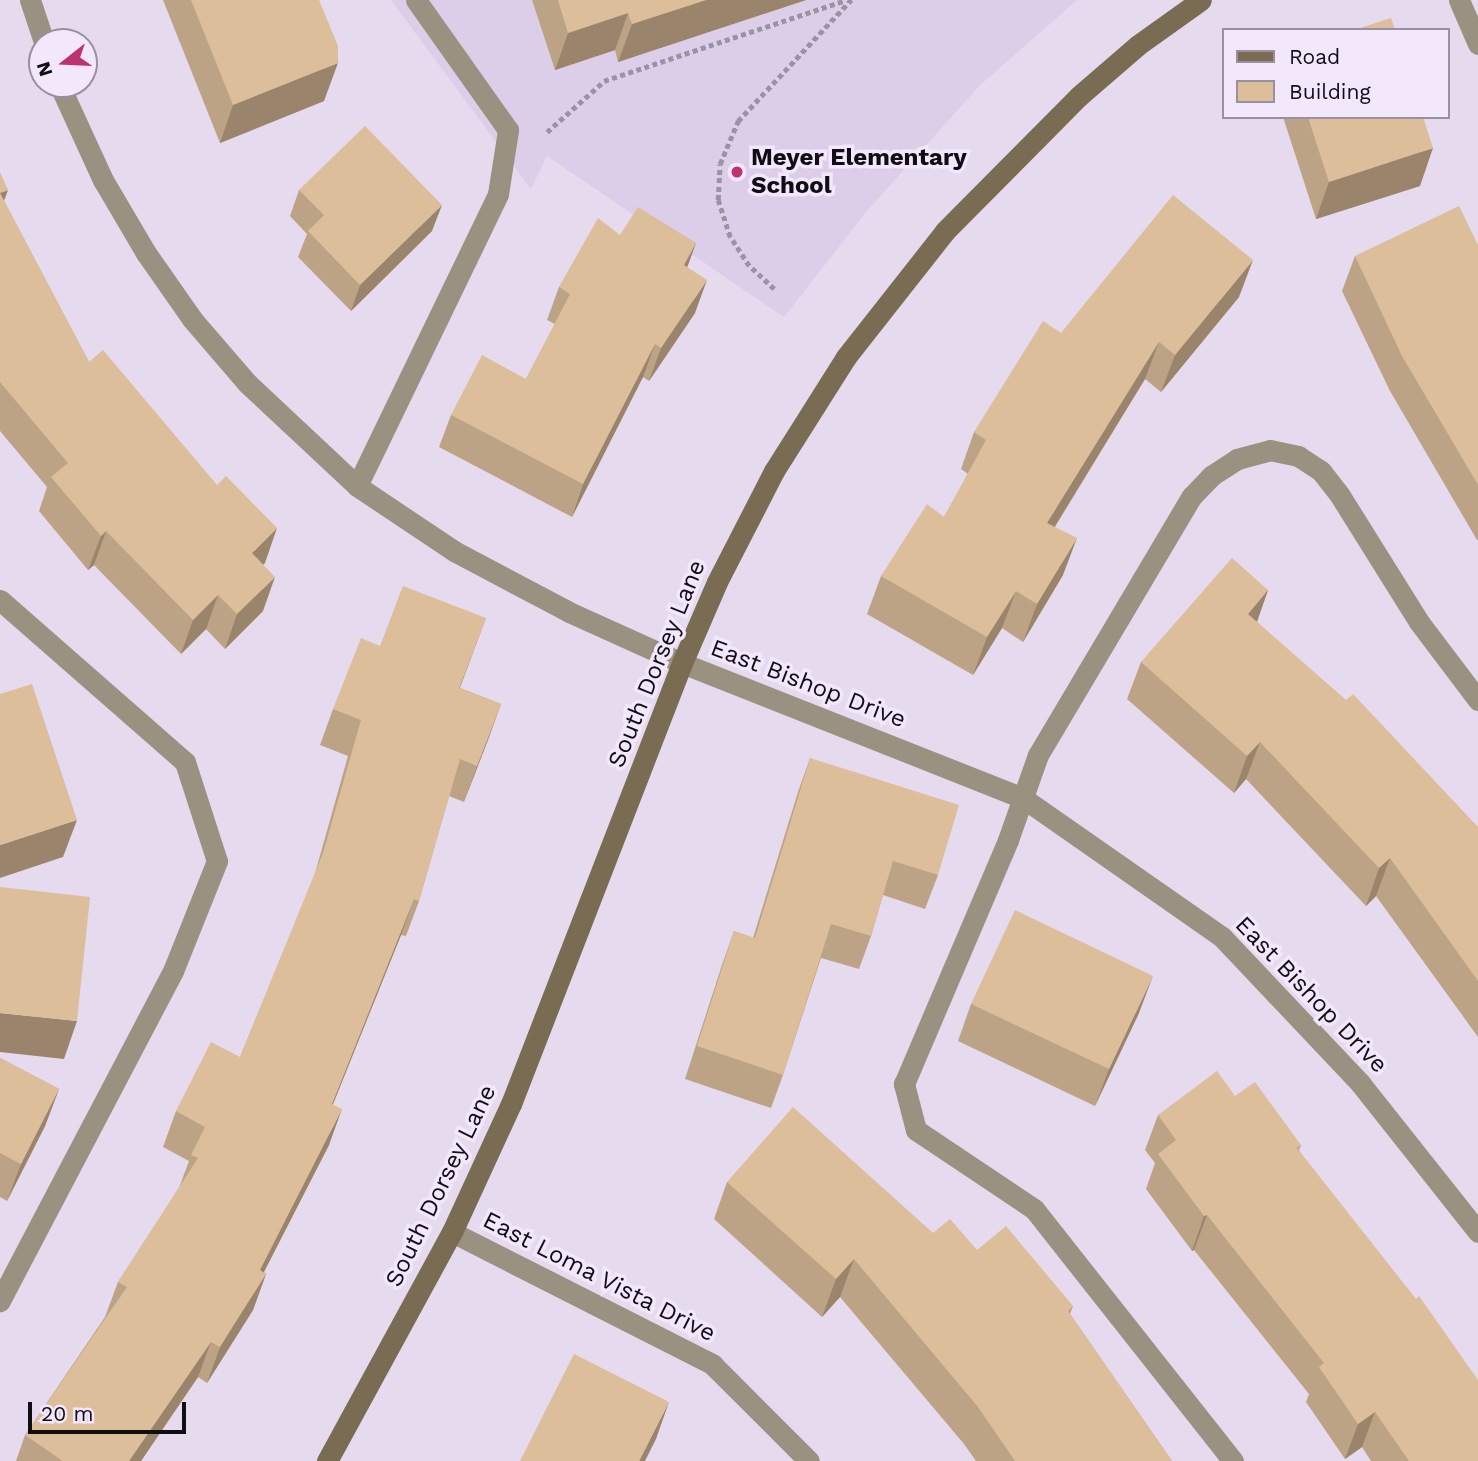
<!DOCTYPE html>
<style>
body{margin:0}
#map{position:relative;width:1478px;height:1461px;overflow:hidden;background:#e5daee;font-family:"Work Sans",sans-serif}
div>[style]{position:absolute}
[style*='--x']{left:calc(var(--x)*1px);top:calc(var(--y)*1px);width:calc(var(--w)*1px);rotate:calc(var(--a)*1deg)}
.built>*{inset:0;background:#dccde8}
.path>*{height:4.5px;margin-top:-2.25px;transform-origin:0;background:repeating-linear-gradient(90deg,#9b93a2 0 5px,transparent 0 8.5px)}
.lane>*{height:21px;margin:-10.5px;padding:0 10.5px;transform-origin:10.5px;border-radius:10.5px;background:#9a9180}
.street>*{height:21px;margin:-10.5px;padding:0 10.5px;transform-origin:10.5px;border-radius:10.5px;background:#9a9180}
.secondary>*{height:21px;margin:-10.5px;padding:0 10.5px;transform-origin:10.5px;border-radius:10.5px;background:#796c53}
.wall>*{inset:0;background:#bda385}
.shaded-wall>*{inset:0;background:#9a856c}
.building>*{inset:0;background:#dcbe9b}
.dots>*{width:19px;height:19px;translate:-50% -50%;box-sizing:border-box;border:4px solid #f2e7fb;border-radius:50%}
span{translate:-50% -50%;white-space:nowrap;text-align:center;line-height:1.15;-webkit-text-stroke:7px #f2e7fb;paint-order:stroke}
.poi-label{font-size:24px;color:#100d13;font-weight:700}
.left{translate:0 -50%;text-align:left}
.street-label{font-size:24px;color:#100d13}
.legend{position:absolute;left:1222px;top:28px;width:228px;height:91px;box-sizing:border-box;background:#f2e7fb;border:2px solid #98909e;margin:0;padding:9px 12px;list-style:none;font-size:21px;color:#100d13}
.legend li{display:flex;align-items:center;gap:14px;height:35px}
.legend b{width:35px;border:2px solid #98909e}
.north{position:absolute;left:28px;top:28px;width:70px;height:70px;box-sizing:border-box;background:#f2e7fb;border:2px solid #98909e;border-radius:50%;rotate:252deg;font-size:19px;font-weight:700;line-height:28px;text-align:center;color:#100d13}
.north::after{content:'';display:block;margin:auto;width:24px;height:32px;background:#bd336d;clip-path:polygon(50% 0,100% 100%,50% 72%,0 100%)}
.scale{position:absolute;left:28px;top:1402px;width:158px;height:32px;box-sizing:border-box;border:4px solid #100d13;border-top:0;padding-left:9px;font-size:21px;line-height:24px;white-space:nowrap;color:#100d13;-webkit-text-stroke:5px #f2e7fb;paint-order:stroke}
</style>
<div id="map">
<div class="built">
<i style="clip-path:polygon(391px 0,1077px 0,980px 85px,866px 212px,784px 317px,547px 156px,531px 189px)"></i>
</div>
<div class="path">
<i style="--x:547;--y:132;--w:76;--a:-41.8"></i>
<i style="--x:604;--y:81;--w:255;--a:-18.5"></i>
<i style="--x:774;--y:289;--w:34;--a:-137"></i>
<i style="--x:749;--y:266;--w:35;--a:-123"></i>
<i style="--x:730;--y:237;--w:39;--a:-108"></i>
<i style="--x:718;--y:200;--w:36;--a:-87"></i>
<i style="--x:720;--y:164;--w:47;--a:-67.3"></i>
<i style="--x:738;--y:121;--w:166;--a:-47"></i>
</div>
<div class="lane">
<i style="--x:357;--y:486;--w:324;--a:-64.2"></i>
<i style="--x:498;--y:194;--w:65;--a:-81.1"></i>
<i style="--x:508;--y:130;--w:159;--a:-125.3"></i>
<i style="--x:0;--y:600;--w:246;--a:41.2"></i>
<i style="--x:185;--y:762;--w:104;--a:72.1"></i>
<i style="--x:217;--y:861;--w:118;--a:111.8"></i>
<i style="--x:173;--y:971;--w:373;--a:117.7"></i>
<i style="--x:1233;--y:1461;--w:321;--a:-128.3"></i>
<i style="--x:1034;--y:1209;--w:142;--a:-146.2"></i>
<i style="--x:916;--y:1130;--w:48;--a:-104.6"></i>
<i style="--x:904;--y:1084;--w:265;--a:-66.9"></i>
<i style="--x:1008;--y:840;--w:90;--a:-70.6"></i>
<i style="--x:1038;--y:755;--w:301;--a:-59.3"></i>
<i style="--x:1192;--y:496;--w:28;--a:-46"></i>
<i style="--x:1211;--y:476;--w:31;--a:-33"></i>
<i style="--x:1237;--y:459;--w:34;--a:-15"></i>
<i style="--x:1270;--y:450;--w:29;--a:12"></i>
<i style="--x:1298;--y:456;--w:27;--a:33"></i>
<i style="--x:1321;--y:471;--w:29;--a:52"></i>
<i style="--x:1339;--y:494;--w:151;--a:58"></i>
<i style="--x:1419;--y:622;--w:98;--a:52.9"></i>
</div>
<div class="street">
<i style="--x:30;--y:0;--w:44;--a:71.6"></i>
<i style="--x:1459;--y:0;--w:48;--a:66.6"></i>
<i style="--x:59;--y:84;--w:106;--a:65.4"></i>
<i style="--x:103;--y:180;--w:85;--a:59.5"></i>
<i style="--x:146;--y:253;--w:80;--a:55.1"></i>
<i style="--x:192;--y:319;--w:84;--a:49.3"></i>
<i style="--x:247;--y:383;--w:151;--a:43.1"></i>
<i style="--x:357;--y:486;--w:117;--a:33.8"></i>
<i style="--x:454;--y:551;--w:130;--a:27.9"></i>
<i style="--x:569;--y:612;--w:124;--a:24.3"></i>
<i style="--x:682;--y:663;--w:367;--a:21.6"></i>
<i style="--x:1023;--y:798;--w:243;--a:34.9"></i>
<i style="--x:1222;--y:937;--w:201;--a:46.6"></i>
<i style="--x:1360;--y:1083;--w:190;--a:51.6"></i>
<i style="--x:452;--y:1232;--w:292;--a:26.9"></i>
<i style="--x:712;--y:1364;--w:137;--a:45"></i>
</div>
<div class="secondary">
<i style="--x:327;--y:1461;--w:261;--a:-61.4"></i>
<i style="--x:452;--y:1232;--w:141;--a:-65.3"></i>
<i style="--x:511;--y:1104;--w:473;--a:-68.8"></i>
<i style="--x:682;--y:663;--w:88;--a:-66.6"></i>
<i style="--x:717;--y:582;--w:125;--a:-62.8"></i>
<i style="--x:774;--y:471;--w:135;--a:-57.7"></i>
<i style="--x:846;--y:357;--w:160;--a:-51.8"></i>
<i style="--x:945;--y:231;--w:190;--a:-45.2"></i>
<i style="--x:1079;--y:96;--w:78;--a:-40.8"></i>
<i style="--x:1138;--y:45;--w:77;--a:-35.5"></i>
</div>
<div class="wall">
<i style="clip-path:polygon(163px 0,319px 0,324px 101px,220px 143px)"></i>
<i style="clip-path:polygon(532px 0,806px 0,618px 62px,615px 50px,555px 70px)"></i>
<i style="clip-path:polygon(1283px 117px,1423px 117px,1420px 186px,1316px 219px)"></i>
<i style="clip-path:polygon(0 172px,4px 201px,89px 362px,265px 563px,263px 564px,263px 611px,225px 649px,206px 629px,181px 654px,94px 565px,88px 570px,39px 511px,47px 487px,0 431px)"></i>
<i style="clip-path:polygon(299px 190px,432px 231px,351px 311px,298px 257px,307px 234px,290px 216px)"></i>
<i style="clip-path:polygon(620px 235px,696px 243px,687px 267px,695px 313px,649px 381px,643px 377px,572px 517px,439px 447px,451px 415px,526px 379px,555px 324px,547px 320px,559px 287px)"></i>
<i style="clip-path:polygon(1478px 245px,1478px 540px,1477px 540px,1390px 391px,1342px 291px,1355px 256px)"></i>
<i style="clip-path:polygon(1239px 297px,1161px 392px,1145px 379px,1055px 527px,1063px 575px,1023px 642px,1002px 628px,973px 675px,867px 614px,881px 576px,944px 517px,968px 474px,961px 469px,974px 432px,1061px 333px)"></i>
<i style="clip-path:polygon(1268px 590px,1257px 622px,1478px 827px,1478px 1037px,1376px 896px,1366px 906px,1246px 779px,1234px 793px,1127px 699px,1141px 662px)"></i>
<i style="clip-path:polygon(486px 618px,460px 688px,501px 704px,464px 802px,449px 796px,419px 901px,406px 936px,401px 935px,333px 1104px,329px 1145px,264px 1272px,266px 1274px,253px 1310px,207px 1383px,198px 1377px,141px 1461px,16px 1461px,25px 1435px,105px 1317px,118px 1282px,179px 1188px,189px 1161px,163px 1147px,176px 1111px,240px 1057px,314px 877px,348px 756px,320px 745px,333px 709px,380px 646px)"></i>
<i style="clip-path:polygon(810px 758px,938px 875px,925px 909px,883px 895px,871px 936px,859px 969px,821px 958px,783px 1075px,771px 1108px,685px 1079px,722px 965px,734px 931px,753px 938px,798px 792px)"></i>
<i style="clip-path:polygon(971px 1004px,1139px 1013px,1095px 1106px,958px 1041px)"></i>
<i style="clip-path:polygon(0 1058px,59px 1089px,45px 1126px,7px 1201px,0 1197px)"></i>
<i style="clip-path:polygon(1235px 1096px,1301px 1145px,1299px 1150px,1478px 1461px,1371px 1461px,1362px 1447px,1345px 1459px,1306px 1402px,1309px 1394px,1194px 1250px,1192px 1251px,1146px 1189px,1155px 1163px,1145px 1150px,1158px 1115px)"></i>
<i style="clip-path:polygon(727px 1182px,933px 1233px,977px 1250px,1073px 1306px,1070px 1314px,1172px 1461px,976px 1461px,964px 1444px,840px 1297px,822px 1317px,714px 1219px)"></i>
</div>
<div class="shaded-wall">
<i style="clip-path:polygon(706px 0,806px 0,618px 62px,632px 24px)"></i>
<i style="clip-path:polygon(628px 13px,615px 50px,555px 70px,568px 33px)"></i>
<i style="clip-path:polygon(338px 63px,324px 101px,220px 143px,233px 105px)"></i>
<i style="clip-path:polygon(1433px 148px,1420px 186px,1316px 219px,1329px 182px)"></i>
<i style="clip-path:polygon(8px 190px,0 212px,0 193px)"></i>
<i style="clip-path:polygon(442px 205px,432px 231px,351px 311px,360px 285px)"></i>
<i style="clip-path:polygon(696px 243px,684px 276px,684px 265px)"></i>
<i style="clip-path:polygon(1253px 260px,1239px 297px,1161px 392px,1175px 355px)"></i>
<i style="clip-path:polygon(707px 280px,695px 313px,649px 381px,661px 348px)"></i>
<i style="clip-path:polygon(1159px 342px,1145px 379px,1034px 560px,1047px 523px)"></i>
<i style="clip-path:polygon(655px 344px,643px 377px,572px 517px,583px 484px)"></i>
<i style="clip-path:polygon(277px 528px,265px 563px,239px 587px,252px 553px)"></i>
<i style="clip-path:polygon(106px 531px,94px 565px,88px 570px,101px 536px)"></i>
<i style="clip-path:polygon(1077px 538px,1063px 575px,1023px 642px,1037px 604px)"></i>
<i style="clip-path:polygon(275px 577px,263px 611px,225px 649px,237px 614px)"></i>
<i style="clip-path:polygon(1268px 590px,1255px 627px,1248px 614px)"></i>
<i style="clip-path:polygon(1016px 591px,1002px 628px,973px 675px,987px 637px)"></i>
<i style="clip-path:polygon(218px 595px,206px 629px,181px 654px,193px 620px)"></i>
<i style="clip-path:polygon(501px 704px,488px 740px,464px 802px,477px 766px)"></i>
<i style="clip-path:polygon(1260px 742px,1246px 779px,1234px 793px,1247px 756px)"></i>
<i style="clip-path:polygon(77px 820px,63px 857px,0 878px,0 845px)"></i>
<i style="clip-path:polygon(1390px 858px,1376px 896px,1366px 906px,1379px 868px)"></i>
<i style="clip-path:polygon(414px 899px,401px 935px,319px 1139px,332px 1104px)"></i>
<i style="clip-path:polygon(1153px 976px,1139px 1013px,1095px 1106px,1109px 1069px)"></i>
<i style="clip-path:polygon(0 1013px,77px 1021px,64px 1059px,0 1052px)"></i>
<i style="clip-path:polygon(59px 1089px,45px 1126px,7px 1201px,21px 1164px)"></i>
<i style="clip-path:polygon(342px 1109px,329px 1145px,249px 1301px,266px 1274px,253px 1310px,207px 1383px,220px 1347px)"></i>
<i style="clip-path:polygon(1207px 1215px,1194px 1250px,1192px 1251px,1204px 1216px)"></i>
<i style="clip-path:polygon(854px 1259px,840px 1297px,822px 1317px,836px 1279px)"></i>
<i style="clip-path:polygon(211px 1342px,198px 1377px,141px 1461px,129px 1461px)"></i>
<i style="clip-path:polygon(669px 1402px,656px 1439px,645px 1461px,639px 1461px)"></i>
<i style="clip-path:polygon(1375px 1412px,1362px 1447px,1345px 1459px,1358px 1424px)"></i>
</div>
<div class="building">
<i style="clip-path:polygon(191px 0,319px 0,338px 46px,338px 63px,233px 105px)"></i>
<i style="clip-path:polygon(558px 0,706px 0,632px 24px,628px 13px,568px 33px)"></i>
<i style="clip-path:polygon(1391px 18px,1395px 30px,1354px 30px)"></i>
<i style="clip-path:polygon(1308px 117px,1423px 117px,1433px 148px,1329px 182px)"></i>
<i style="clip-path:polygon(365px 126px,442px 205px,360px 285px,308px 231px,324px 215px,299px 190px)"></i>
<i style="clip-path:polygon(0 172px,8px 190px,0 193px,89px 362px,103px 350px,217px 485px,226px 476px,277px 528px,252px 553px,275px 577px,237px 614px,218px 595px,193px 620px,106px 531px,101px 536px,51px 477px,68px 463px,0 382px)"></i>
<i style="clip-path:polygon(1173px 195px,1253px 260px,1175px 355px,1159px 342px,1047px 523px,1077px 538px,1037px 604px,1016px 591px,987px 637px,881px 576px,927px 504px,944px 517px,986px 440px,974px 432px,1043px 321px,1061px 333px)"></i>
<i style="clip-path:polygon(1459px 206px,1478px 245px,1478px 485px,1402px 356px,1355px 256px)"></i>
<i style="clip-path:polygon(638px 207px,696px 243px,684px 265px,707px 280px,661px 348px,655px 344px,583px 484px,451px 415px,482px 355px,526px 379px,570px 294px,559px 287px,598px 218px,620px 235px)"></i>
<i style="clip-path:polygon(1232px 558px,1268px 590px,1248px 614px,1346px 700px,1353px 694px,1478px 827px,1478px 981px,1390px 858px,1379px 868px,1260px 742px,1247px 756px,1141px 662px)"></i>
<i style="clip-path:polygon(403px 586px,486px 618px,459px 688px,501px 704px,477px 766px,460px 759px,419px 901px,414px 899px,332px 1104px,342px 1109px,260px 1270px,266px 1274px,220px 1347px,211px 1342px,129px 1461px,63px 1461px,25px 1435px,127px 1287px,118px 1282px,198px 1158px,191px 1155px,205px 1127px,176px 1111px,211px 1042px,240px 1057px,323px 853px,361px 720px,333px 709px,361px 638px,380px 646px)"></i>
<i style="clip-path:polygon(32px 684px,77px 820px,0 845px,0 694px)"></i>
<i style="clip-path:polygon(810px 758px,959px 805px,938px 875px,893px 861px,871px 936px,831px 924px,783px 1075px,697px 1046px,734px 931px,755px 938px)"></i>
<i style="clip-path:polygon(0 887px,90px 897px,77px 1021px,0 1013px)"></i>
<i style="clip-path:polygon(1015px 910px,1153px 976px,1109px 1069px,971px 1004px)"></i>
<i style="clip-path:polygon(0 1058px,59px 1089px,21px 1164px,0 1153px)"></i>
<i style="clip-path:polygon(1217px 1071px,1235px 1096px,1255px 1082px,1301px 1145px,1297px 1148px,1416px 1299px,1419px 1296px,1478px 1380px,1478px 1461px,1409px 1461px,1375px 1412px,1358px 1424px,1319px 1367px,1324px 1363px,1207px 1215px,1204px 1216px,1158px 1154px,1176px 1140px,1158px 1115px)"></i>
<i style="clip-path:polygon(793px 1107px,933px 1233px,950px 1219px,977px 1250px,1006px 1226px,1073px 1306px,1068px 1311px,1172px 1461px,1015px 1461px,978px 1407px,854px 1259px,836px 1279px,727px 1182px)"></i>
<i style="clip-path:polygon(574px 1354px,669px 1402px,639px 1461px,520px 1461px)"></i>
</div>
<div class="dots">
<i style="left:737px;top:172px;background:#bd336d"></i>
</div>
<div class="poi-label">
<span class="left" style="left:751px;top:172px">Meyer Elementary<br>School</span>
</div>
<div class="street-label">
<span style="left:657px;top:664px;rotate:-68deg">South Dorsey Lane</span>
<span style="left:808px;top:684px;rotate:21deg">East Bishop Drive</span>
<span style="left:1311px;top:995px;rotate:46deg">East Bishop Drive</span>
<span style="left:441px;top:1186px;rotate:-64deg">South Dorsey Lane</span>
<span style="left:599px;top:1277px;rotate:27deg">East Loma Vista Drive</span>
</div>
<ul class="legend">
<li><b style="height:9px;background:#796c53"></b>Road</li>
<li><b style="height:19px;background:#dcbe9b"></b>Building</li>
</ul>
<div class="north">N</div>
<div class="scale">20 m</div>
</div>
